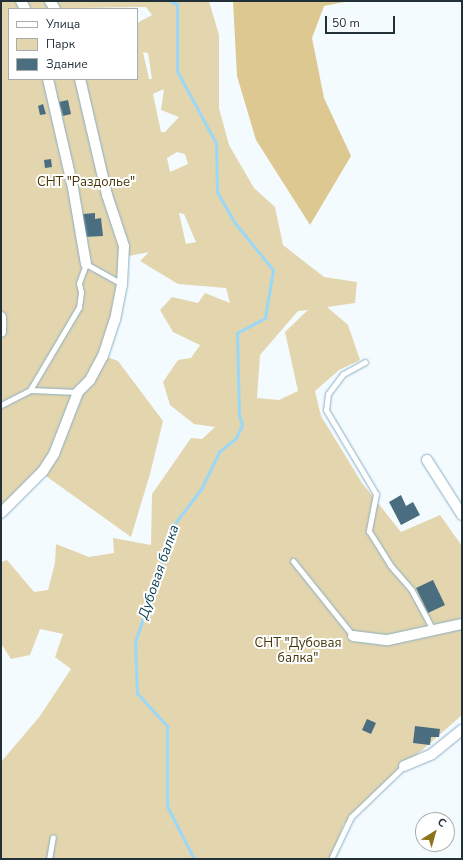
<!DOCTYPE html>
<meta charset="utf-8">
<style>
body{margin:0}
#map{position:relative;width:463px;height:860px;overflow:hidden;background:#f3fbff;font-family:"Nunito Sans",sans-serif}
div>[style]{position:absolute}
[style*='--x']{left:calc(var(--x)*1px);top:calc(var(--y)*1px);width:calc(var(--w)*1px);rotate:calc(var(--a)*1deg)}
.green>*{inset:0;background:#e3d5ae}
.forest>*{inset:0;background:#dcc890}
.stream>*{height:3px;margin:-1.5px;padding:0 1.5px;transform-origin:1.5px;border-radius:1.5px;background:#9ad8f7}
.building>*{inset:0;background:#4a6e7f}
.roads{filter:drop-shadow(0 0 1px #8aafc2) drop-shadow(0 0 1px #8aafc2)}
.service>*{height:5px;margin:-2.5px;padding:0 2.5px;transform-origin:2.5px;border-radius:2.5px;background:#fff}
.minor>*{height:10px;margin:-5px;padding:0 5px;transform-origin:5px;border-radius:5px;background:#fff}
span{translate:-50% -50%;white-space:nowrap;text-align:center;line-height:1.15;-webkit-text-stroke:4px #fff;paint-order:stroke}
.park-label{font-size:13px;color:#453709}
.water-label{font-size:14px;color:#0c4156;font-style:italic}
.frame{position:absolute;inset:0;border:2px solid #223138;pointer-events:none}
.legend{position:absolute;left:8px;top:8px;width:130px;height:72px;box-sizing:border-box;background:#fff;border:1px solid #a7adaf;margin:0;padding:5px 7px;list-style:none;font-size:12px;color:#223138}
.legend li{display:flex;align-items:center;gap:8px;height:20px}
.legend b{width:20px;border:1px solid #a7adaf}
.north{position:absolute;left:415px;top:812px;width:40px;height:40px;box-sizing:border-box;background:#fff;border:1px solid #a7adaf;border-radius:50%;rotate:37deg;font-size:11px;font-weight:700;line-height:16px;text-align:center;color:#223138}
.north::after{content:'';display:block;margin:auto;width:14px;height:18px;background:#8d7317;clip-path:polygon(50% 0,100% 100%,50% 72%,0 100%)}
.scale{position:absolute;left:325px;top:16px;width:70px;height:18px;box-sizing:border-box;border:2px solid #223138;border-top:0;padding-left:5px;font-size:12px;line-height:14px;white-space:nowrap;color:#223138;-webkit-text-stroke:3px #fff;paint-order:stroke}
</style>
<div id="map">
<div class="green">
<i style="clip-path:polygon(evenodd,1px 1px,209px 1px,219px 35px,219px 108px,229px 145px,254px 188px,275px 207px,283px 245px,324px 277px,357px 282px,355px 303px,327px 307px,348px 325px,360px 360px,339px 370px,315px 391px,321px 416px,362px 483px,401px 532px,440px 515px,462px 546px,462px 715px,404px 766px,344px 824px,331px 859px,1px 859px,1px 762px,40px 716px,71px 669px,55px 657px,63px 634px,40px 629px,30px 655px,11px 659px,2px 645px,1px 562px,7px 560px,34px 592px,48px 590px,55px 563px,56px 544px,89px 557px,114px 553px,113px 538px,151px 545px,152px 494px,191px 438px,202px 439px,215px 427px,194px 424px,170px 405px,163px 382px,178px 360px,191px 358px,200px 345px,173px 332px,160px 310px,172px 297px,198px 303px,205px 293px,230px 303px,226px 288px,178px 284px,140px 261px,149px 252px,129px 256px,118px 321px,107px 357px,118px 361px,163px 421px,150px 474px,131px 537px,39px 471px,1px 507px,1px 1px,146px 7px,152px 15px,137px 23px,137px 79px,9px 79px,9px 9px,146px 7px,1px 1px,143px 52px,148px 53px,152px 79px,149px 79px,143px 52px,1px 1px,164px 89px,161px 110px,179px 117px,165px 132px,161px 132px,153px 94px,164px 89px,1px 1px,177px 152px,185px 154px,188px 164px,170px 172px,167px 158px,177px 152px,1px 1px,179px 213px,184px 214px,196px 242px,186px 244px,179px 213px,1px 1px,308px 310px,285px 332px,298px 391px,279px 400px,257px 398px,260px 355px,298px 311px,308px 310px)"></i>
</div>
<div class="forest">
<i style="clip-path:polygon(233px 1px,349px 1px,324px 6px,312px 38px,324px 98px,351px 156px,310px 225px,256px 140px,237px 76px)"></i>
</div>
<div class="stream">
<i style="--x:170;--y:1;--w:8;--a:23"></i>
<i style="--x:177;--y:4;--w:67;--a:90"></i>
<i style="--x:177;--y:71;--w:82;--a:61.6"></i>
<i style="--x:216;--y:143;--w:49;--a:88.8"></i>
<i style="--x:217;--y:192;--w:36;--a:60"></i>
<i style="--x:235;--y:223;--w:60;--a:51"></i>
<i style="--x:273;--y:270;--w:49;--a:99.5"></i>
<i style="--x:265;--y:318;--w:32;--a:152"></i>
<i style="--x:237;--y:333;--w:82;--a:88.6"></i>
<i style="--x:239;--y:415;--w:10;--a:73"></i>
<i style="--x:242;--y:425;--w:14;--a:115"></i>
<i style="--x:236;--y:438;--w:22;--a:141"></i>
<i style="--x:219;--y:452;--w:41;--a:115.9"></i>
<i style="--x:201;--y:489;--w:43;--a:127.4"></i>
<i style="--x:175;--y:523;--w:126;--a:108.6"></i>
<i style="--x:135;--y:642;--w:51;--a:87.8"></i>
<i style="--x:137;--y:693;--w:45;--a:47.7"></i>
<i style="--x:167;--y:726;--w:80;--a:90"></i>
<i style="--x:167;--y:806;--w:59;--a:63"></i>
</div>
<div class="building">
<i style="clip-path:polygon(68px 100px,71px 114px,63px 116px,59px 102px)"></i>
<i style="clip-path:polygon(43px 104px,46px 114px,40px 115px,38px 106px)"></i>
<i style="clip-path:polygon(51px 159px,52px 167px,45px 168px,44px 160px)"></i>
<i style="clip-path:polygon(95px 213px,95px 219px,101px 218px,103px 236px,84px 237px,83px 214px)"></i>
<i style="clip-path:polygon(401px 495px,406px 506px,413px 502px,420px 515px,401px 525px,389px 502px)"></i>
<i style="clip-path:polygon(433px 580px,445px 605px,428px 613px,416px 588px)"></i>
<i style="clip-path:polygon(367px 719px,376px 723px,371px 734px,362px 730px)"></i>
<i style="clip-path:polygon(415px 726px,440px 729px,439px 737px,431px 737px,430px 745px,413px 743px)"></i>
</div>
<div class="roads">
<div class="service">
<i style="--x:365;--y:362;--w:25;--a:151"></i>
<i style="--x:343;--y:374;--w:25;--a:127"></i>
<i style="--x:328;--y:394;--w:16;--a:97"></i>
<i style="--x:326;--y:410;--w:98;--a:59.2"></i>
<i style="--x:376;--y:494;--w:38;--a:101"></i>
<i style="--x:369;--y:531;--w:40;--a:58"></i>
<i style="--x:390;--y:565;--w:32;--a:49"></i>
<i style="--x:411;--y:589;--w:47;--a:61.8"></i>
<i style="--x:30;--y:390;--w:48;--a:2.4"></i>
<i style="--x:1;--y:405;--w:33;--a:-27"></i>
<i style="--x:30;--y:390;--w:96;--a:-59.4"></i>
<i style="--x:79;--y:307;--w:15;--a:-82"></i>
<i style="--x:81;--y:292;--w:9;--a:-103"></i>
<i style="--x:79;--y:283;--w:20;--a:-70"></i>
<i style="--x:86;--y:264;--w:41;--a:29.1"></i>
<i style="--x:293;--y:561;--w:96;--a:51.3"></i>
<i style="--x:49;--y:859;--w:22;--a:-80"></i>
<i style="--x:331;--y:859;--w:47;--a:-64.5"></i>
<i style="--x:351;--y:817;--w:74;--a:-43.9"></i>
</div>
<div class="minor">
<i style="--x:21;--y:1;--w:9;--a:63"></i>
<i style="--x:50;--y:1;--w:9;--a:58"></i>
<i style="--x:48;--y:79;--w:112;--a:77.1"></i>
<i style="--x:73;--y:188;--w:77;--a:80.3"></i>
<i style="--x:1;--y:317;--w:15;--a:90"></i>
<i style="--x:427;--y:460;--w:65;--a:57.5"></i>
<i style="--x:1;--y:513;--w:59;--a:-45"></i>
<i style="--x:43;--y:471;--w:20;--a:-57"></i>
<i style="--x:54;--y:454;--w:66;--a:-68.8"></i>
<i style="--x:78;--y:392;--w:17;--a:-45"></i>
<i style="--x:90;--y:380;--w:27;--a:-62"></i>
<i style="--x:103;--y:356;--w:38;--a:-72"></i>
<i style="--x:115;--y:320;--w:37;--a:-79"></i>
<i style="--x:122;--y:284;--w:38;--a:-87"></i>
<i style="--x:124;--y:246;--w:54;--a:-108.4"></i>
<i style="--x:107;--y:195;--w:119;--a:-103.1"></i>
<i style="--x:353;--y:636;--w:35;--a:7"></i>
<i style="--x:388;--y:640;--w:76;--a:-12.2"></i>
<i style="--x:404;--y:766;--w:30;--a:-23"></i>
<i style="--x:432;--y:754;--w:38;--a:-39"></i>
</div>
</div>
<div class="park-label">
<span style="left:86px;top:182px">СНТ "Раздолье"</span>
<span style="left:298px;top:651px">СНТ "Дубовая<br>балка"</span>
</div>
<div class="water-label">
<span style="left:159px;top:572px;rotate:-71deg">Дубовая балка</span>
</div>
<div class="frame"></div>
<ul class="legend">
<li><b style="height:5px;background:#fff"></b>Улица</li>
<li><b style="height:11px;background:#e3d5ae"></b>Парк</li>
<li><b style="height:11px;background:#4a6e7f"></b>Здание</li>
</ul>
<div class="north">С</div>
<div class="scale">50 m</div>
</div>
